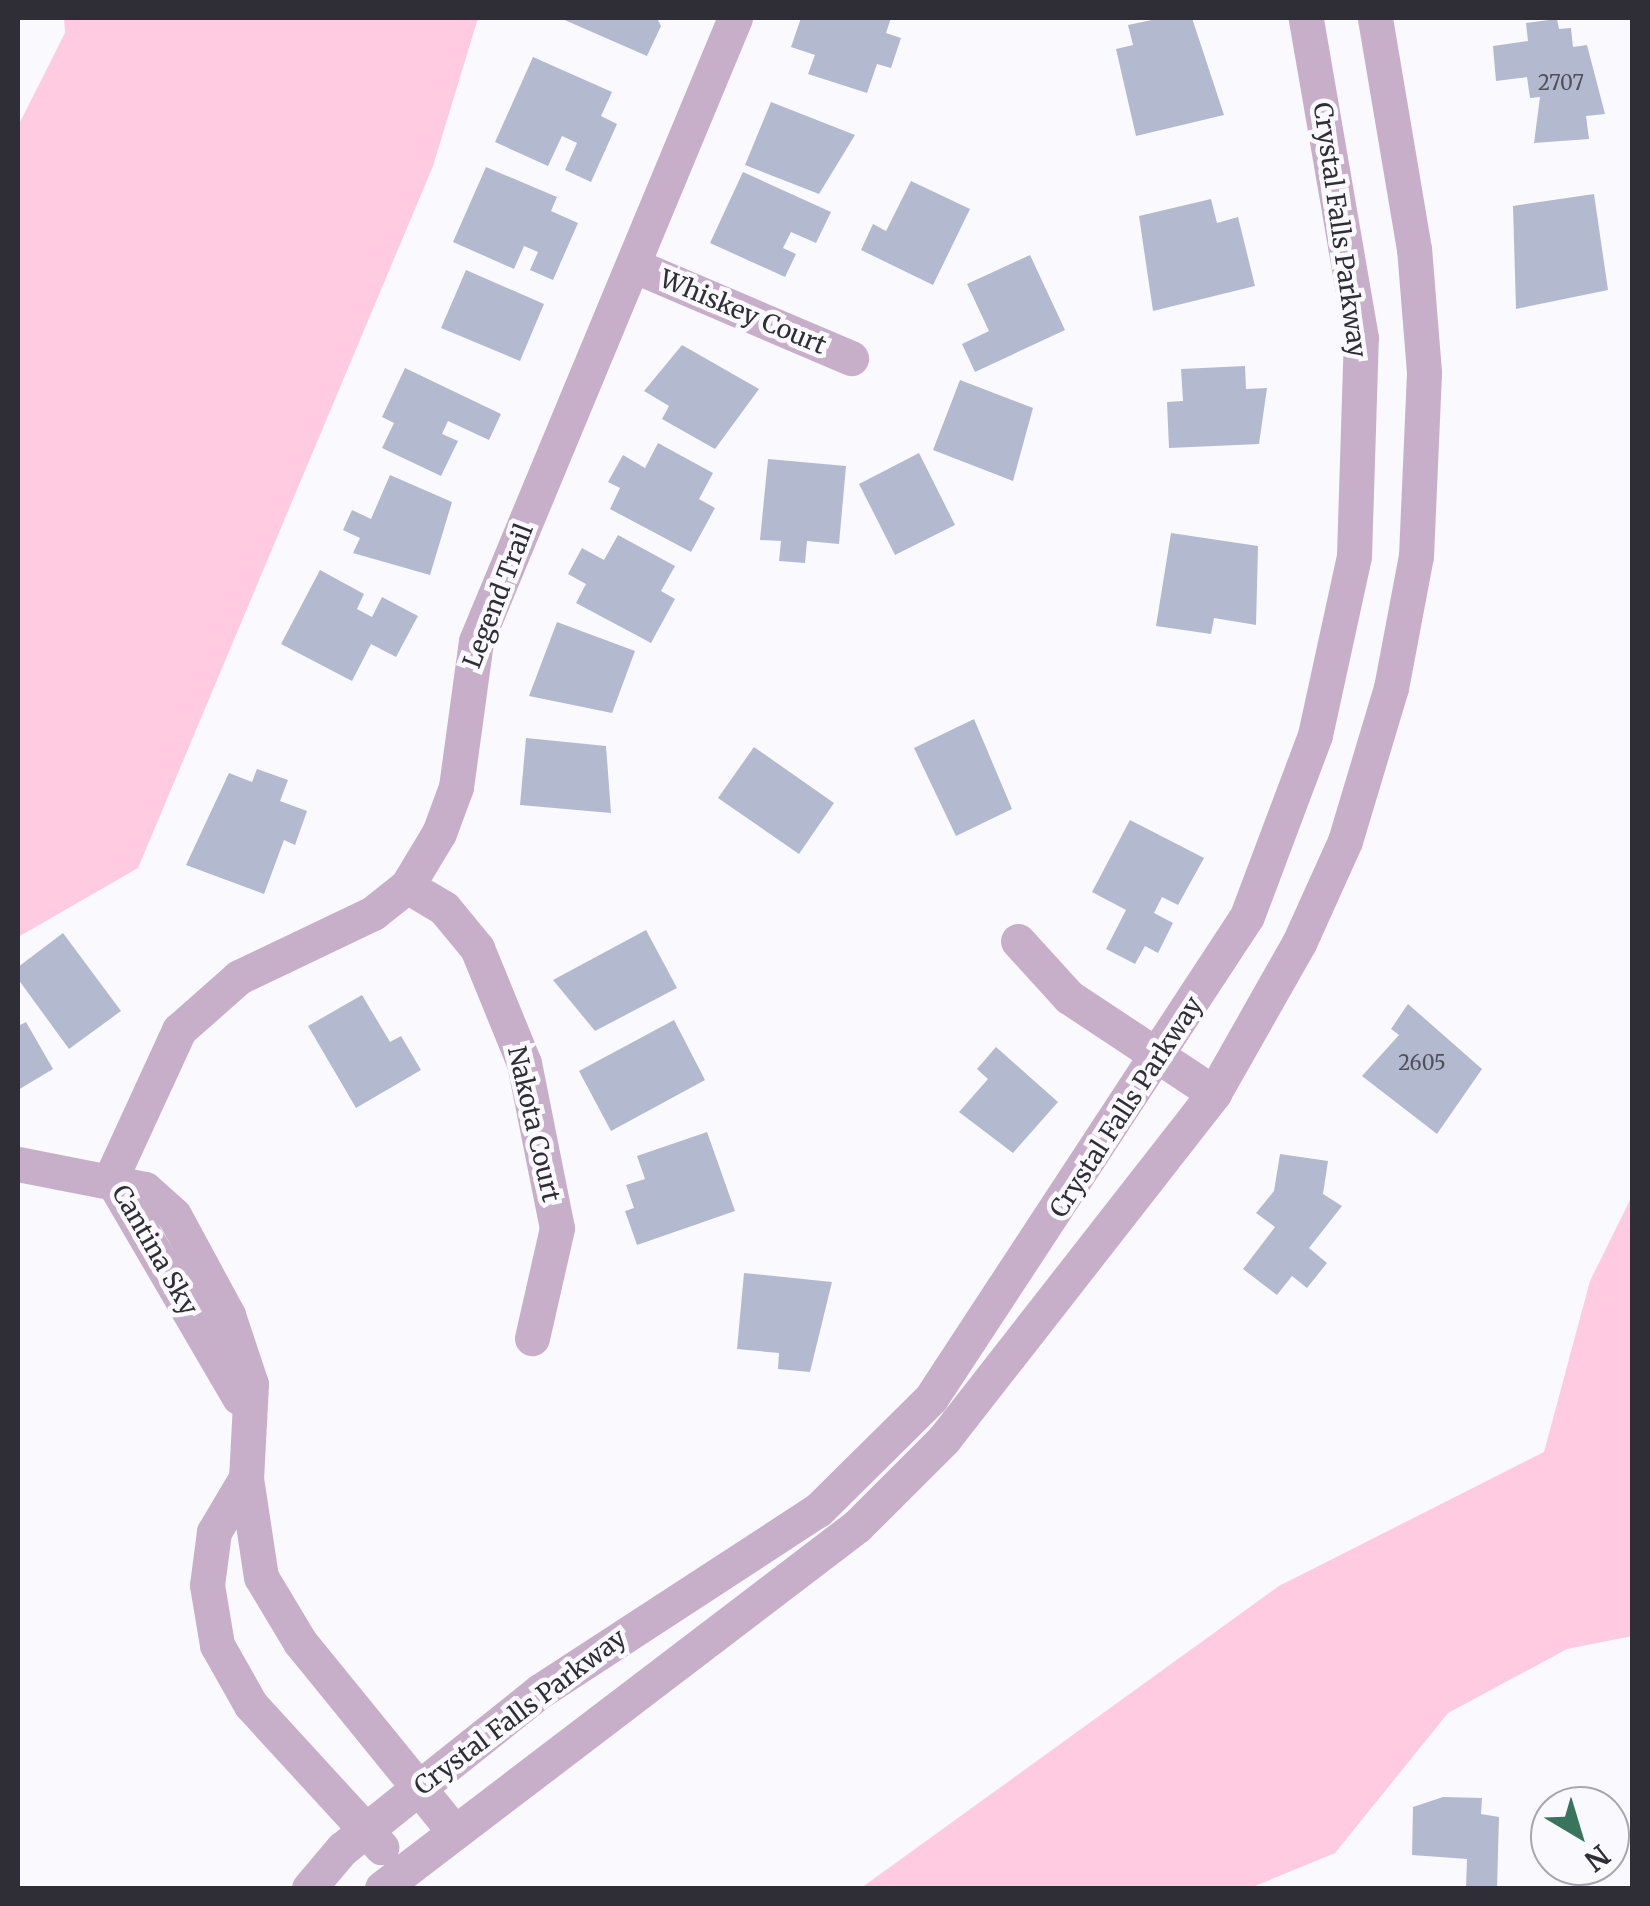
<!DOCTYPE html>
<style>
body{margin:0}
#map{position:relative;width:1650px;height:1906px;overflow:hidden;background:#faf9fd;font-family:Merriweather,serif}
div>[style]{position:absolute}
[style*='--x']{left:calc(var(--x)*1px);top:calc(var(--y)*1px);width:calc(var(--w)*1px);rotate:calc(var(--a)*1deg)}
.green>*{inset:0;background:#fecbe1}
.building>*{inset:0;background:#b3bad0}
.minor>*{height:35px;margin:-17.5px;padding:0 17.5px;transform-origin:17.5px;border-radius:17.5px;background:#c7afc9}
span{translate:-50% -50%;white-space:nowrap;text-align:center;line-height:1.15;-webkit-text-stroke:9px #faf9fd;paint-order:stroke}
.number-label{font-size:20px;color:#50505c}
.number-label span{-webkit-text-stroke-width:0}
.street-label{font-size:25px;color:#2f2d35}
.frame{position:absolute;inset:0;border:20px solid #2f2d35;pointer-events:none}
.north{position:absolute;left:1530px;top:1786px;width:100px;height:100px;box-sizing:border-box;background:#faf9fd;border:2px solid #a9a7ad;border-radius:50%;rotate:142deg;font-size:28px;font-weight:700;line-height:40px;text-align:center;color:#2f2d35}
.north::after{content:'';display:block;margin:auto;width:35px;height:45px;background:#39745d;clip-path:polygon(50% 0,100% 100%,50% 72%,0 100%)}
</style>
<div id="map">
<div class="green">
<i style="clip-path:polygon(64px 18px,478px 18px,433px 166px,138px 868px,18px 937px,18px 126px,65px 33px)"></i>
<i style="clip-path:polygon(1632px 1196px,1632px 1636px,1567px 1649px,1448px 1713px,1335px 1853px,1250px 1888px,861px 1888px,1279px 1586px,1544px 1452px,1590px 1281px)"></i>
</div>
<div class="building">
<i style="clip-path:polygon(560px 18px,657px 18px,661px 26px,647px 56px)"></i>
<i style="clip-path:polygon(801px 18px,891px 18px,886px 33px,901px 38px,891px 68px,877px 64px,867px 93px,808px 74px,815px 55px,791px 47px)"></i>
<i style="clip-path:polygon(1161px 18px,1192px 18px,1224px 115px,1136px 136px,1116px 49px,1133px 45px,1128px 25px)"></i>
<i style="clip-path:polygon(1557px 19px,1559px 29px,1571px 28px,1573px 47px,1587px 45px,1605px 114px,1586px 116px,1589px 139px,1534px 143px,1540px 97px,1530px 98px,1527px 77px,1496px 81px,1493px 46px,1528px 41px,1526px 23px)"></i>
<i style="clip-path:polygon(533px 57px,612px 92px,601px 116px,617px 124px,591px 182px,565px 170px,577px 143px,562px 136px,548px 166px,495px 142px)"></i>
<i style="clip-path:polygon(771px 102px,855px 135px,819px 194px,745px 165px)"></i>
<i style="clip-path:polygon(486px 167px,557px 197px,551px 211px,578px 223px,553px 280px,530px 270px,538px 252px,524px 246px,514px 269px,453px 242px)"></i>
<i style="clip-path:polygon(743px 172px,831px 212px,816px 243px,791px 232px,783px 248px,796px 254px,785px 277px,710px 243px)"></i>
<i style="clip-path:polygon(911px 181px,970px 209px,933px 285px,861px 250px,873px 224px,886px 231px)"></i>
<i style="clip-path:polygon(1594px 194px,1608px 290px,1516px 309px,1513px 206px)"></i>
<i style="clip-path:polygon(1211px 199px,1217px 223px,1238px 217px,1255px 286px,1153px 311px,1139px 216px)"></i>
<i style="clip-path:polygon(1030px 255px,1065px 330px,975px 372px,962px 344px,989px 331px,967px 284px)"></i>
<i style="clip-path:polygon(466px 270px,544px 304px,520px 361px,441px 328px)"></i>
<i style="clip-path:polygon(682px 345px,759px 389px,715px 449px,662px 419px,669px 406px,644px 391px)"></i>
<i style="clip-path:polygon(1245px 366px,1246px 389px,1267px 388px,1259px 444px,1169px 448px,1167px 402px,1183px 401px,1181px 369px)"></i>
<i style="clip-path:polygon(405px 368px,501px 414px,489px 440px,448px 421px,442px 434px,458px 441px,441px 476px,382px 448px,394px 423px,382px 417px)"></i>
<i style="clip-path:polygon(960px 380px,1033px 408px,1013px 481px,933px 450px)"></i>
<i style="clip-path:polygon(658px 443px,713px 473px,699px 499px,715px 508px,691px 552px,610px 509px,620px 488px,608px 482px,623px 455px,645px 468px)"></i>
<i style="clip-path:polygon(919px 453px,955px 525px,895px 555px,859px 484px)"></i>
<i style="clip-path:polygon(768px 459px,846px 466px,839px 544px,807px 541px,805px 563px,779px 561px,781px 541px,760px 540px)"></i>
<i style="clip-path:polygon(390px 475px,452px 502px,430px 575px,353px 553px,360px 538px,343px 530px,352px 510px,371px 519px)"></i>
<i style="clip-path:polygon(1171px 533px,1258px 546px,1256px 625px,1214px 618px,1211px 634px,1156px 626px)"></i>
<i style="clip-path:polygon(618px 535px,675px 566px,661px 591px,675px 599px,651px 643px,576px 603px,586px 584px,568px 574px,582px 548px,604px 560px)"></i>
<i style="clip-path:polygon(320px 570px,364px 594px,357px 609px,372px 617px,382px 597px,418px 616px,396px 657px,371px 644px,352px 681px,281px 644px)"></i>
<i style="clip-path:polygon(557px 622px,635px 651px,612px 713px,529px 696px)"></i>
<i style="clip-path:polygon(974px 719px,1012px 809px,956px 836px,914px 748px)"></i>
<i style="clip-path:polygon(526px 738px,606px 746px,611px 813px,520px 805px)"></i>
<i style="clip-path:polygon(754px 747px,834px 803px,799px 854px,718px 798px)"></i>
<i style="clip-path:polygon(257px 769px,288px 780px,280px 801px,307px 811px,295px 845px,284px 840px,264px 894px,186px 865px,229px 773px,252px 782px)"></i>
<i style="clip-path:polygon(1130px 820px,1204px 858px,1178px 905px,1162px 897px,1154px 913px,1173px 923px,1158px 953px,1145px 946px,1135px 964px,1106px 949px,1126px 910px,1092px 892px)"></i>
<i style="clip-path:polygon(646px 930px,677px 988px,595px 1031px,553px 980px)"></i>
<i style="clip-path:polygon(63px 933px,121px 1011px,69px 1049px,18px 979px,18px 967px)"></i>
<i style="clip-path:polygon(362px 995px,390px 1042px,401px 1036px,421px 1070px,356px 1108px,308px 1026px)"></i>
<i style="clip-path:polygon(1408px 1004px,1482px 1069px,1437px 1134px,1362px 1076px,1399px 1035px,1391px 1029px)"></i>
<i style="clip-path:polygon(674px 1020px,705px 1080px,611px 1131px,579px 1071px)"></i>
<i style="clip-path:polygon(26px 1022px,53px 1069px,18px 1090px,18px 1026px)"></i>
<i style="clip-path:polygon(996px 1047px,1058px 1102px,1013px 1153px,959px 1112px,988px 1079px,977px 1069px)"></i>
<i style="clip-path:polygon(707px 1132px,735px 1211px,637px 1245px,625px 1211px,634px 1208px,626px 1185px,645px 1179px,637px 1156px)"></i>
<i style="clip-path:polygon(1280px 1154px,1328px 1161px,1323px 1194px,1342px 1206px,1309px 1248px,1327px 1263px,1307px 1288px,1292px 1276px,1277px 1295px,1243px 1269px,1275px 1227px,1256px 1213px,1274px 1191px)"></i>
<i style="clip-path:polygon(744px 1273px,832px 1282px,810px 1372px,778px 1369px,779px 1353px,737px 1349px)"></i>
<i style="clip-path:polygon(1443px 1797px,1482px 1798px,1481px 1814px,1499px 1817px,1497px 1888px,1466px 1888px,1467px 1859px,1412px 1855px,1413px 1807px)"></i>
</div>
<div class="minor">
<i style="--x:635;--y:266;--w:235;--a:23.1"></i>
<i style="--x:407;--y:886;--w:43;--a:30.7"></i>
<i style="--x:444;--y:908;--w:52;--a:50.5"></i>
<i style="--x:477;--y:948;--w:124;--a:67.8"></i>
<i style="--x:524;--y:1063;--w:168;--a:78.7"></i>
<i style="--x:557;--y:1228;--w:113;--a:102.8"></i>
<i style="--x:1018;--y:941;--w:76;--a:47.7"></i>
<i style="--x:1069;--y:997;--w:174;--a:33.5"></i>
<i style="--x:18;--y:1164;--w:129;--a:11.1"></i>
<i style="--x:145;--y:1189;--w:39;--a:42"></i>
<i style="--x:174;--y:1215;--w:114;--a:61.6"></i>
<i style="--x:228;--y:1315;--w:73;--a:71.6"></i>
<i style="--x:251;--y:1384;--w:94;--a:93"></i>
<i style="--x:246;--y:1478;--w:100;--a:81.4"></i>
<i style="--x:261;--y:1577;--w:76;--a:59"></i>
<i style="--x:300;--y:1642;--w:241;--a:50.9"></i>
<i style="--x:111;--y:1178;--w:163;--a:-65.3"></i>
<i style="--x:179;--y:1030;--w:80;--a:-41.5"></i>
<i style="--x:239;--y:977;--w:148;--a:-25.5"></i>
<i style="--x:373;--y:913;--w:43;--a:-38.5"></i>
<i style="--x:407;--y:886;--w:62;--a:-58.9"></i>
<i style="--x:439;--y:833;--w:49;--a:-69.7"></i>
<i style="--x:456;--y:787;--w:147;--a:-82.2"></i>
<i style="--x:476;--y:641;--w:675;--a:-67.43"></i>
<i style="--x:111;--y:1178;--w:254;--a:59.7"></i>
<i style="--x:246;--y:1478;--w:63;--a:120.7"></i>
<i style="--x:214;--y:1532;--w:53;--a:97.5"></i>
<i style="--x:207;--y:1585;--w:61;--a:80.5"></i>
<i style="--x:217;--y:1645;--w:69;--a:60.5"></i>
<i style="--x:251;--y:1705;--w:193;--a:47.5"></i>
<i style="--x:309;--y:1888;--w:51;--a:-49.8"></i>
<i style="--x:342;--y:1849;--w:253;--a:-38.6"></i>
<i style="--x:540;--y:1691;--w:332;--a:-33.1"></i>
<i style="--x:818;--y:1510;--w:159;--a:-44.7"></i>
<i style="--x:931;--y:1398;--w:576;--a:-56.75"></i>
<i style="--x:1247;--y:916;--w:193;--a:-69.4"></i>
<i style="--x:1315;--y:735;--w:183;--a:-77.7"></i>
<i style="--x:1354;--y:556;--w:218;--a:-88.2"></i>
<i style="--x:1361;--y:338;--w:325;--a:-99.8"></i>
<i style="--x:382;--y:1888;--w:597;--a:-37.31"></i>
<i style="--x:857;--y:1526;--w:123;--a:-45"></i>
<i style="--x:944;--y:1439;--w:439;--a:-52"></i>
<i style="--x:1214;--y:1093;--w:172;--a:-60.5"></i>
<i style="--x:1299;--y:943;--w:112;--a:-65.7"></i>
<i style="--x:1345;--y:841;--w:160;--a:-73.3"></i>
<i style="--x:1391;--y:688;--w:134;--a:-79.3"></i>
<i style="--x:1416;--y:556;--w:184;--a:-87.5"></i>
<i style="--x:1424;--y:372;--w:123;--a:-94.6"></i>
<i style="--x:1414;--y:249;--w:234;--a:-99.6"></i>
</div>
<div class="number-label">
<span style="left:1561px;top:82px">2707</span>
<span style="left:1422px;top:1062px">2605</span>
</div>
<div class="street-label">
<span style="left:1340px;top:230px;rotate:82deg">Crystal Falls Parkway</span>
<span style="left:743px;top:312px;rotate:23deg">Whiskey Court</span>
<span style="left:498px;top:596px;rotate:-69deg">Legend Trail</span>
<span style="left:1126px;top:1107px;rotate:-57deg">Crystal Falls Parkway</span>
<span style="left:534px;top:1124px;rotate:77deg">Nakota Court</span>
<span style="left:155px;top:1250px;rotate:60deg">Cantina Sky</span>
<span style="left:520px;top:1712px;rotate:-37deg">Crystal Falls Parkway</span>
</div>
<div class="frame"></div>
<div class="north">N</div>
</div>
